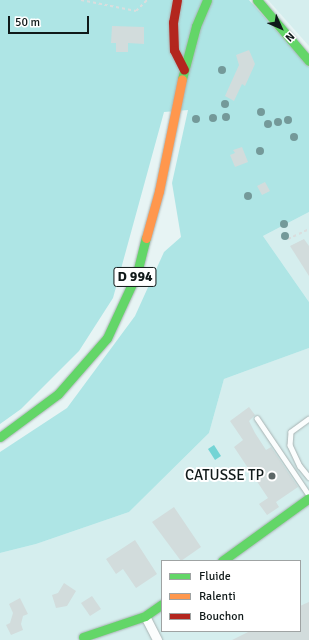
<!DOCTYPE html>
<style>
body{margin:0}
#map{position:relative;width:309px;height:640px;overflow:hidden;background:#e7f4f4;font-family:Signika,sans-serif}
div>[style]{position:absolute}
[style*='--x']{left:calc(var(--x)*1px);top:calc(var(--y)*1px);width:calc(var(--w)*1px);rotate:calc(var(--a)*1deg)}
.built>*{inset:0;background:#d5eeee}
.green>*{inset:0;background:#aee5e5}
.water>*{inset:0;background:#74d4d5}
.building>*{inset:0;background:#d2dcdc}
.path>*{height:2px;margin-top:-1px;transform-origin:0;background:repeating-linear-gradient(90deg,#dadede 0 3px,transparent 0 6px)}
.roads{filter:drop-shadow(0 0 1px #a8b3b3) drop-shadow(0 0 1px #a8b3b3)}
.lane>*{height:4.5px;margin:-2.25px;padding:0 2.25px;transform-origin:2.25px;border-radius:2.25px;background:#fbfdfd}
.street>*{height:9px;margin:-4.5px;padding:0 4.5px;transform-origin:4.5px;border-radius:4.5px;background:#fbfdfd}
.fast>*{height:9px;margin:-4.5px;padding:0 4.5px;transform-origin:4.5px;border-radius:4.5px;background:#63d668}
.slow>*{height:9px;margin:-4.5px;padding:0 4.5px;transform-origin:4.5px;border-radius:4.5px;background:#ff974d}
.jam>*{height:9px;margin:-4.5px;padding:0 4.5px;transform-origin:4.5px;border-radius:4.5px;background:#b3261e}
.trees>*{width:8px;height:8px;margin:-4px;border-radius:50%;background:#749999}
.dots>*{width:11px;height:11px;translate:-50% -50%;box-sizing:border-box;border:2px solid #fff;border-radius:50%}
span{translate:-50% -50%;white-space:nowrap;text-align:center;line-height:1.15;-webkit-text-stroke:4px #fff;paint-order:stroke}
.shield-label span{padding:1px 3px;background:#fff;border:1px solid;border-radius:3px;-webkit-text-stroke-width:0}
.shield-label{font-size:14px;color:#101919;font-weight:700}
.poi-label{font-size:15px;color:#101919}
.right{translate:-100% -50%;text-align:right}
.legend{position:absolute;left:161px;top:560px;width:140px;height:72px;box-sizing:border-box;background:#fff;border:1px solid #9fa3a3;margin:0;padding:5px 7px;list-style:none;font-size:12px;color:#101919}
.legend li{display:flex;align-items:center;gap:8px;height:20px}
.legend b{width:20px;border:1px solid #9fa3a3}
.north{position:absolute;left:261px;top:8px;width:40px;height:40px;-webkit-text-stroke:3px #fff;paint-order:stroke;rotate:135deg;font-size:11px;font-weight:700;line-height:16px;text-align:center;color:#101919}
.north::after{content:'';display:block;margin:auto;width:14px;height:18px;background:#101919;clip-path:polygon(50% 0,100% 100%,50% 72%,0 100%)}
.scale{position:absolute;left:8px;top:16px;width:81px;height:18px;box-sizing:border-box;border:2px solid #101919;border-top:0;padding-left:5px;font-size:12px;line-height:14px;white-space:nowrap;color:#101919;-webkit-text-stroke:3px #fff;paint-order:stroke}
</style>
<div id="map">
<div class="built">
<i style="clip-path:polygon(268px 0,309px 0,309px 46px)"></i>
<i style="clip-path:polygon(309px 212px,309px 302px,263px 236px)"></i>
<i style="clip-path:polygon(evenodd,309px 348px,309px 640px,0 640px,0 553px,36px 544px,129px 512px,209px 433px,224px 379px,309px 348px,162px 561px,300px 561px,300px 631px,162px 631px,162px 561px)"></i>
</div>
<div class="green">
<i style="clip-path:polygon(0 0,249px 0,309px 67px,309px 212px,263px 236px,309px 302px,309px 348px,224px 379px,209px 433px,129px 512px,36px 544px,0 553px,0 452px,67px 408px,135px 316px,164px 252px,181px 237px,172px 183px,188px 110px,164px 112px,113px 298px,79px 351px,21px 409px,0 424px)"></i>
</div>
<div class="water">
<i style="clip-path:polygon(214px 445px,221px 456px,215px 460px,208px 449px)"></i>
</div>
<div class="building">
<i style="clip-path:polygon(112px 26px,144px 27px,144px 44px,128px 43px,128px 52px,116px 52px,116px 43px,111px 43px)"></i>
<i style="clip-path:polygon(249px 50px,255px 64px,245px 86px,242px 84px,234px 101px,225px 96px,239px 65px,236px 55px)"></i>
<i style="clip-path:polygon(242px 147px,248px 162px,235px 167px,230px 155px,235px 153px,233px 150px)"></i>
<i style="clip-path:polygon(265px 182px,270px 191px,262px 195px,257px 186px)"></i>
<i style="clip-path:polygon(304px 239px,309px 246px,309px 276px,290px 246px)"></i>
<i style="clip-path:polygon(249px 407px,255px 415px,249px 421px,255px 433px,266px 450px,271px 447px,298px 487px,276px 502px,279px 507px,267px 515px,259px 504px,268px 498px,234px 447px,243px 440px,230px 421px)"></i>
<i style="clip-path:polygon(174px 507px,201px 547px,181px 561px,152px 522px)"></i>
<i style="clip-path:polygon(135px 540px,157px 574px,136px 588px,123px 569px,116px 574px,106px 559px)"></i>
<i style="clip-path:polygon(64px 583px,76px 591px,67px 606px,56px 608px,52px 595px,58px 593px)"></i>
<i style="clip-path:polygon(92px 596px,101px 609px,90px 616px,81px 603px)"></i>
<i style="clip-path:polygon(20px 598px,28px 614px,23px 616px,21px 624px,23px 630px,11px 635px,6px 625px,10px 623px,13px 613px,9px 604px)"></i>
<i style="clip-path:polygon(309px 602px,309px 640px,232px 640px,250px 631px,300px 631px,300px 606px)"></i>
</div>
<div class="path">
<i style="--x:81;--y:0;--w:56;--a:11.3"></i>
<i style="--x:136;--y:11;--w:16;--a:-45"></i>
<i style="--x:288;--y:239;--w:23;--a:-25"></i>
</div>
<div class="roads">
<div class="lane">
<i style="--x:257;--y:418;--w:93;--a:56"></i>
<i style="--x:309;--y:419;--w:22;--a:144"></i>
<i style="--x:291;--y:432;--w:13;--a:94"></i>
<i style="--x:290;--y:445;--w:23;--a:65"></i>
<i style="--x:300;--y:466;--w:14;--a:51"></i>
</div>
<div class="street">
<i style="--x:145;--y:616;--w:27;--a:63"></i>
</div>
<div class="fast">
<i style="--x:257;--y:0;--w:80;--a:49.6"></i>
<i style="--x:182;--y:79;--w:55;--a:-75.2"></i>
<i style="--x:196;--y:26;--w:28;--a:-67"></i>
<i style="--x:0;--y:437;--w:72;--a:-36.6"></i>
<i style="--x:58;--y:394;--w:74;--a:-48.8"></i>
<i style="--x:107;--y:338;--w:72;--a:-65.2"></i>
<i style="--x:137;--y:273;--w:36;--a:-76"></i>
<i style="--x:222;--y:561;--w:107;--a:-35.9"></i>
<i style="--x:83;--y:637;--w:65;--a:-18.7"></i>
<i style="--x:145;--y:616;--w:21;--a:-35"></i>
</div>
<div class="slow">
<i style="--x:146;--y:238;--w:49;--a:-74.5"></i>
<i style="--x:159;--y:191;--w:114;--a:-78.4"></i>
</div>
<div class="jam">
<i style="--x:177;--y:0;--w:22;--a:100"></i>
<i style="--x:173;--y:22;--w:28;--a:88"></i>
<i style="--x:174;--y:50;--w:22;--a:63"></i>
</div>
</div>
<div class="trees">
<i style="left:222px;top:70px"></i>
<i style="left:225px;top:104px"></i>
<i style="left:261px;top:112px"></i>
<i style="left:226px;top:117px"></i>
<i style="left:213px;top:118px"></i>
<i style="left:196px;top:119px"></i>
<i style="left:288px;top:120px"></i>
<i style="left:278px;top:122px"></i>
<i style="left:268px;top:124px"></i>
<i style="left:294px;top:137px"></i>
<i style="left:260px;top:151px"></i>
<i style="left:248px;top:196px"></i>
<i style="left:284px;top:224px"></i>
<i style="left:285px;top:236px"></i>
</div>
<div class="dots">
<i style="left:272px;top:476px;background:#5b6666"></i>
</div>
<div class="shield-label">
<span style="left:135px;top:277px">D 994</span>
</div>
<div class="poi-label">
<span class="right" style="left:264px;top:476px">CATUSSE TP</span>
</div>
<ul class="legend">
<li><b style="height:5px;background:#63d668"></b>Fluide</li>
<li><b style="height:5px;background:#ff974d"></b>Ralenti</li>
<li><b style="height:5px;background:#b3261e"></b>Bouchon</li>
</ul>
<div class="north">N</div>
<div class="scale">50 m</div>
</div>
